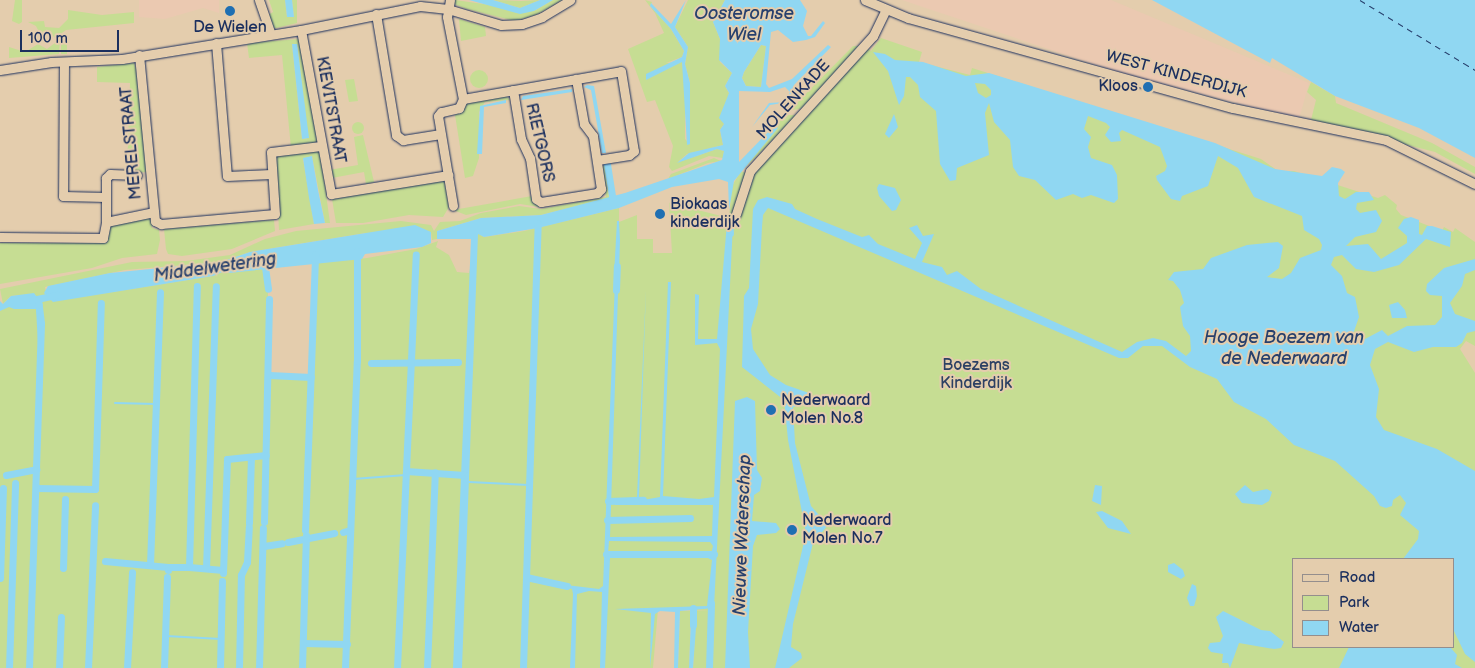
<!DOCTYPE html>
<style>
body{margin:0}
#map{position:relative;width:1475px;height:668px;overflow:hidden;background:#e4cdad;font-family:"Balsamiq Sans",sans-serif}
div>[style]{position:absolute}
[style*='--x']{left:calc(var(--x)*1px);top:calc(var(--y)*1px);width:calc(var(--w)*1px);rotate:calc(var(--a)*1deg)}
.built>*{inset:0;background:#ebc9b1}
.green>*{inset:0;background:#c6dd93}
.round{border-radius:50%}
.water>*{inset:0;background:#90d7f2}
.stream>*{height:2px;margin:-1px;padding:0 1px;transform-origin:1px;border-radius:1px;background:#90d7f2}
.canal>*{height:7px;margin:-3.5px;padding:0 3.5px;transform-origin:3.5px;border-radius:3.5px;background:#90d7f2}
.ferry>*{height:1px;margin-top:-0.5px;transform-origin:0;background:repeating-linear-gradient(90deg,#27406d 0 6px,transparent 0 11px)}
.roads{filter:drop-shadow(0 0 1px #1b2f5e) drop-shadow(0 0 1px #1b2f5e)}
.minor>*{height:9px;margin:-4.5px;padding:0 4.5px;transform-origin:4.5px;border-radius:4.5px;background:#e4cdad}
.dots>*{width:14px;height:14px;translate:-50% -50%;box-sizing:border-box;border:2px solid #e4cdad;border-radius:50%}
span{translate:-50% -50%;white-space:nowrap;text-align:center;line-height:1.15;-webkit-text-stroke:4px #e4cdad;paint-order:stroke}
.poi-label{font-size:16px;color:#1b2f5e}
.right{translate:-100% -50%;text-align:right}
.left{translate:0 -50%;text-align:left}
.street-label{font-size:16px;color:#1b2f5e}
.park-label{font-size:16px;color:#2c4063}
.water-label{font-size:18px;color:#27406d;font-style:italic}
.legend{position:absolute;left:1292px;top:558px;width:162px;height:90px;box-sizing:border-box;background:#e4cdad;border:1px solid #948e8d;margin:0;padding:6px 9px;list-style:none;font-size:15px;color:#1b2f5e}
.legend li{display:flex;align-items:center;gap:10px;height:25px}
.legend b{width:25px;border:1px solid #948e8d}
.scale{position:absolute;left:20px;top:30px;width:99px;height:22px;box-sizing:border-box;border:2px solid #1b2f5e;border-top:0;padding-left:6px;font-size:15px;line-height:18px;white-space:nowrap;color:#1b2f5e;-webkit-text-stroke:4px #e4cdad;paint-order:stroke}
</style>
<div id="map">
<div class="built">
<i style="clip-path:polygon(139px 0,219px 0,219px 13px,203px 8px,165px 19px,139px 17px)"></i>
<i style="clip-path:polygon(902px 0,1111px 0,1309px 83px,1299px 119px,1120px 73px)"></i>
</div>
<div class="green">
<i style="clip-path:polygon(15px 0,22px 0,22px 22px,19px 24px,12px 21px)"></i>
<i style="clip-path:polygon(269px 0,285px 0,287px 17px,294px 17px,292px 0,297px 0,297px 23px,272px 29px,268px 15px,273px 12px)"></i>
<i style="clip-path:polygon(455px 0,534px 11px,553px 0,562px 0,536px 15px,515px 21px,467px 9px,454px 4px)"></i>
<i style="clip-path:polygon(493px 0,521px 1px,540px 0,520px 8px)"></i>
<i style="clip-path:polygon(645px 0,652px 2px,650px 6px,671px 29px,684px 51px,682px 57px,666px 63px,682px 62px,685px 84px,685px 139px,690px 144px,690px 83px,685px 64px,688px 47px,675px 27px,688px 0,725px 0,713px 22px,720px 39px,720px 62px,732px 73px,725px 86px,729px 93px,724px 124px,720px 130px,723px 145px,687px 154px,678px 162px,717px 149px,724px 151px,723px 158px,709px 156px,672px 171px,669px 167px,673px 146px,655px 100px,647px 102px,628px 49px,664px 33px,655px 13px)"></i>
<i style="clip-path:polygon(68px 10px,102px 15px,134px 12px,134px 23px,66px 30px,55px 38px,49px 32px,40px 34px,36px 26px,28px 22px,44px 21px,45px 27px,59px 28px,68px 19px)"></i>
<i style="clip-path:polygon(459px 19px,485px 27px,486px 36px,461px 41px)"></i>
<i style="clip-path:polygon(67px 33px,67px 54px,61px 54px,61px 38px)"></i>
<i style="clip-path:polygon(evenodd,881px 38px,922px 52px,919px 62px,970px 75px,972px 68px,1261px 159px,1278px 171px,1294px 171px,1378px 198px,1385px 195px,1397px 205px,1396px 209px,1401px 215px,1442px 231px,1444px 227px,1453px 232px,1455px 228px,1475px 242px,1475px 346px,1466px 341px,1460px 349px,1475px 373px,1475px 668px,693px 668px,696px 618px,691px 618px,689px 668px,678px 668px,680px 611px,711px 610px,658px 609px,653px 668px,0 668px,0 311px,21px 295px,11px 296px,3px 304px,0 289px,132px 262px,186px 261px,230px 255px,265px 239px,296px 231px,401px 221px,431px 225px,434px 231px,440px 222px,460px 221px,481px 213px,519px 206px,541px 209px,606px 197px,601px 168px,605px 164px,609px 198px,541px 215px,481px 218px,437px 231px,437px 239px,432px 240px,431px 232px,366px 233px,250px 252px,221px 262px,125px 270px,45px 287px,48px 299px,61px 300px,213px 276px,227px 270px,230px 273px,268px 267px,268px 302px,272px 303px,269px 375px,312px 378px,317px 263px,367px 258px,416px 249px,438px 241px,436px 247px,449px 255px,457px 272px,469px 273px,478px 233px,484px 237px,524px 231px,619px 208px,619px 222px,637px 215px,637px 239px,653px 239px,653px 253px,672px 253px,669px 203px,676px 200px,694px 209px,729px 218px,732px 186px,741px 171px,746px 173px,740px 187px,867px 48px,871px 51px,881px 38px,1294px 559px,1454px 559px,1454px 647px,1294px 647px,1294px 559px)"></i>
<i style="clip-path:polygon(60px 39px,59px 54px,9px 58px,9px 47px,25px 52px,38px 44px,47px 49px)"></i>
<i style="clip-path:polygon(evenodd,300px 39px,318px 142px,291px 148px,282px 55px,249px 58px,247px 43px,300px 39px,292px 44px,297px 44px,308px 138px,302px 139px,292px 44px)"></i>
<i style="clip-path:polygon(761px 45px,766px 46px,761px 87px,746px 86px,742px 78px,744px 72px)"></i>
<i style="clip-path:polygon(853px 46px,862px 46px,803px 108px,789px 111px)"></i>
<i style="clip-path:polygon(134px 63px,136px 69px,148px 172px,127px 173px,130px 83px,97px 82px,97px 67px)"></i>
<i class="round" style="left:470px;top:70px;width:18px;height:18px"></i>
<i style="clip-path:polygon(354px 79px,358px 101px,349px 102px,345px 80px)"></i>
<i style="clip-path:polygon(1311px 82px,1335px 96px,1336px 103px,1432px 143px,1475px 167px,1475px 174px,1435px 152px,1311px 120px,1316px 100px,1307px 92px)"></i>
<i style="clip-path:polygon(504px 94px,510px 100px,485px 102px,479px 112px,479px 158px,473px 176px,465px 178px,455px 115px,470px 100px)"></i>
<i style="clip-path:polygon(786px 115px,797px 115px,745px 168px,777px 127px,775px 125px)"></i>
<i class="round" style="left:352px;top:122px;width:12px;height:12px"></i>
<i style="clip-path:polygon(363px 135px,374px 182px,366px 184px,364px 172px,332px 178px,329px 170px,358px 165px,354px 137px)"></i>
<i style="clip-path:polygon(320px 150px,330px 223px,325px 223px,312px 156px,303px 159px,314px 224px,279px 230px,275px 156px)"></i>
<i style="clip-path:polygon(714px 158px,721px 161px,708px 163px,668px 179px,671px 174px)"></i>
<i style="clip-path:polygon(444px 179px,449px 207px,443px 217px,409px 215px,363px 223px,336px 223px,332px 199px)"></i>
<i style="clip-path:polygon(532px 196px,539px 207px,520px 204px,466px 215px,453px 210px)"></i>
<i style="clip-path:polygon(151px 213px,152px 228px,159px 230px,160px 240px,157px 254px,122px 258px,92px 268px,0 284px,0 243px,107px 243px,110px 226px)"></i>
<i style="clip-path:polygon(274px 220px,275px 231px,232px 249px,182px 256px,168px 254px,166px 249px,164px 229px)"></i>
</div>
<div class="water">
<i style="clip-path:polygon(285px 0,292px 0,294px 17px,287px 17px)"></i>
<i style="clip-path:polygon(469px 0,493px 0,520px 8px,540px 0,553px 0,534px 11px,520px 14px)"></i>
<i style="clip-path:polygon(686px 0,675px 27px,688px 47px,685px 64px,690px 83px,690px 144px,687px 145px,682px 62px,646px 80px,646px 74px,682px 57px,684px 51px,671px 29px,650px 6px,651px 3px,671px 24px)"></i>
<i style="clip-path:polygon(evenodd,725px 0,800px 0,807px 11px,803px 26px,808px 36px,811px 36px,823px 21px,825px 23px,815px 37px,806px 40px,793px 42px,778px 30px,771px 32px,766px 84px,769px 88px,792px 79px,828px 45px,831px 47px,794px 85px,789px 102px,770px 105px,752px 127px,769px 103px,785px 102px,790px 92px,785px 87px,770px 92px,739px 91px,739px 162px,775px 125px,778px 128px,734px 181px,729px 210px,728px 182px,719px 179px,672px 187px,619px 208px,538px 228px,484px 237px,478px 234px,462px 668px,453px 668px,471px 239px,437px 239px,437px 231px,481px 218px,541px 215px,625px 193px,722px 160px,724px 151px,717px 149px,677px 163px,689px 153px,723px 145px,720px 130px,724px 124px,719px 118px,729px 93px,725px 86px,732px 73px,719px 60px,720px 39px,713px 22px,725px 0,761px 45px,766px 46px,761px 87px,746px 86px,742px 78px,744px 72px,761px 45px)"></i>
<i style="clip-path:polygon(1152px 0,1475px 0,1475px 158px,1419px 128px,1335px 96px,1272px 58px,1270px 63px)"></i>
<i style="clip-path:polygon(292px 44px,297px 44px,309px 138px,302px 139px)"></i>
<i style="clip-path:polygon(evenodd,873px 52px,885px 54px,895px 60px,923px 62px,966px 76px,989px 73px,1215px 143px,1275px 169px,1322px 176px,1332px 167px,1341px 169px,1345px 172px,1338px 183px,1339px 196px,1345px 199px,1356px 192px,1369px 192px,1374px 200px,1357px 203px,1356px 209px,1360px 213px,1376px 210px,1382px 221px,1376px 232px,1355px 237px,1346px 246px,1368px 244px,1381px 259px,1407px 243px,1407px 236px,1398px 228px,1404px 219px,1411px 217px,1419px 220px,1419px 234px,1422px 235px,1427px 226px,1432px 226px,1451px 232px,1450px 247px,1426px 239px,1399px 265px,1374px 272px,1356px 269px,1342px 255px,1334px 257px,1331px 265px,1342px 276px,1347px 293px,1355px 297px,1359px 317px,1352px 337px,1365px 339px,1382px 330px,1388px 336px,1407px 326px,1435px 325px,1442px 317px,1442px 296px,1430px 295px,1426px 291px,1427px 284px,1444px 268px,1475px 259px,1475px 270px,1465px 274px,1462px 286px,1450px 303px,1455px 314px,1475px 321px,1475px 331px,1467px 333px,1462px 343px,1456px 347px,1433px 347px,1414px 352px,1388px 342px,1375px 349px,1370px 365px,1379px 389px,1376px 417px,1384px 430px,1437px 449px,1475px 471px,1475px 662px,1465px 654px,1454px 631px,1454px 559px,1403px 559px,1418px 539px,1419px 531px,1400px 515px,1406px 503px,1400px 495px,1393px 500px,1392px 506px,1386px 508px,1380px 506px,1374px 496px,1335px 461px,1294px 445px,1266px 419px,1234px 402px,1217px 379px,1190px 367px,1162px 346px,1143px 346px,1128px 358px,1119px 358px,768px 208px,763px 215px,762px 227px,758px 304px,751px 329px,753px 349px,770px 375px,786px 385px,809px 393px,808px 404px,793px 407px,795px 443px,811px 506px,828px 525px,813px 543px,793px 624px,791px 647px,801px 653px,802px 658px,789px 668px,775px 668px,806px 533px,788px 440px,784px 400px,742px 367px,744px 296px,749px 288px,753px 209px,758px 200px,767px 197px,792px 204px,795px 209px,817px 219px,862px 237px,869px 235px,878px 244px,915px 259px,922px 243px,909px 228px,917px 225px,923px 236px,934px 234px,922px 262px,942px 267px,947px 275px,957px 271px,981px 289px,1122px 352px,1137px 342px,1153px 338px,1166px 341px,1186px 356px,1191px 351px,1190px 336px,1183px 326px,1180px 307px,1184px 303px,1180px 290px,1173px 281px,1168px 280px,1174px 272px,1203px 269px,1211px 258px,1247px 245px,1278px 242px,1283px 246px,1279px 268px,1267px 277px,1282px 279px,1291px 273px,1300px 258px,1321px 250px,1322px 245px,1319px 239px,1304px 230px,1302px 216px,1254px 197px,1238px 168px,1218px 156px,1208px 186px,1182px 196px,1180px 201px,1171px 199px,1157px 180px,1156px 176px,1165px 171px,1167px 166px,1160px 147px,1122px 130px,1119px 133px,1121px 141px,1111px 142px,1105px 135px,1110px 127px,1106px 123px,1088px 116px,1084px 129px,1091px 137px,1088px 147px,1091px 158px,1112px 165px,1117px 175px,1118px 199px,1114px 203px,1091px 195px,1082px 198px,1073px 194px,1056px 200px,1035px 180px,1019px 176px,1013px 167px,1010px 140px,994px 122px,989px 103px,985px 113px,989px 155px,957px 168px,956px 180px,950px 181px,940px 164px,936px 111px,920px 97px,918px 85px,910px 77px,906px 77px,904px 96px,899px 105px,888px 71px,873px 52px,975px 83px,985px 84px,991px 90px,991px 95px,986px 98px,978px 93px,975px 83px)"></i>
<i style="clip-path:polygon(587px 85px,594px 86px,606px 153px,602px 153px,591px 90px,584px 87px)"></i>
<i style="clip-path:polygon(572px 89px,572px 92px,521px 100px,523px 96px)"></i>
<i style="clip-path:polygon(506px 100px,506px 103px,484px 107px,482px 154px,477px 154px,480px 106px)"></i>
<i style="clip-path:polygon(894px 114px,898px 127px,889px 138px,885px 134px)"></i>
<i style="clip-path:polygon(312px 156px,318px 190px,325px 223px,314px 224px,309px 198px,303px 158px)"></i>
<i style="clip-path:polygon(879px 184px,895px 188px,901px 200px,896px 210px,892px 211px,879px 196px,877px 188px)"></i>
<i style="clip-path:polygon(617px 221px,619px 221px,620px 240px,619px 275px,614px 275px)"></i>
<i style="clip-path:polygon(evenodd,727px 223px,733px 224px,714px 608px,680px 611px,678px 668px,674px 668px,675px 612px,660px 611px,655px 614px,650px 668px,651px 613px,615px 609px,707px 606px,712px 560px,706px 557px,610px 558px,605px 668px,600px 668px,602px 592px,589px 591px,577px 594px,575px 668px,570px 668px,573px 594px,572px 589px,558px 584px,599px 589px,603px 586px,615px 281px,618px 294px,610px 537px,712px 536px,713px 505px,615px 505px,616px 501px,635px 501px,637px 497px,646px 288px,639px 497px,643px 500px,660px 497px,668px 282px,671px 282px,663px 496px,699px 499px,714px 497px,720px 349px,717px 343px,695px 345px,695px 294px,699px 295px,698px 339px,717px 339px,727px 223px,609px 541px,710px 542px,713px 546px,711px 554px,608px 554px,609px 541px)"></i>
<i style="clip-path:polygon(415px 225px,431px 232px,431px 243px,422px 247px,365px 254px,362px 259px,229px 273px,227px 270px,213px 276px,53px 302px,44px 293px,48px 286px,110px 273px,221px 262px,250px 252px)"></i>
<i style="clip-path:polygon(34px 293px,43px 305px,40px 306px,40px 379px,36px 309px,14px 309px,9px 307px,0 311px,0 301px,3px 304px,11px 296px)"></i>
<i style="clip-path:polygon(1398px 302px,1405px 310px,1407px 318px,1392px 318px,1389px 305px)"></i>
<i style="clip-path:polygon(747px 397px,755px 401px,757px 470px,762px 478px,760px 491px,754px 495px,752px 521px,776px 523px,780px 529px,776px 533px,757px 535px,753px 546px,748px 632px,750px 668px,725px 668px,735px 401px)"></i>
<i style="clip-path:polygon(1095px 485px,1102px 486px,1101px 505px,1092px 501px)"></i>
<i style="clip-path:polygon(1245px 485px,1253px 492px,1267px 489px,1272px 492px,1269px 501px,1262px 505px,1242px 503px,1235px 494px)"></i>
<i style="clip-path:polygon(1102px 511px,1122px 521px,1131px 534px,1108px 528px,1096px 512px)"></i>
<i style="clip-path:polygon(1174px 563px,1183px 570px,1185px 576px,1181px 579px,1168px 572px,1168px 565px)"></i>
<i style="clip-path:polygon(1192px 584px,1196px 586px,1197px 596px,1194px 606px,1190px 606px,1187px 598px)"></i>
<i style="clip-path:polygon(1223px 611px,1261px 630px,1270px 631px,1284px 642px,1281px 648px,1274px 649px,1239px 643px,1230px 668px,1228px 663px,1222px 663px,1223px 654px,1211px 652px,1208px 648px,1210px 643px,1220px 642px,1223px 636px,1216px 617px)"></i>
<i style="clip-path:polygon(691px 618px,696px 618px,696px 628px,693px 668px,689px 668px)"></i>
<i style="clip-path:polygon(1349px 647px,1450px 647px,1457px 655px,1455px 664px,1462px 668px,1339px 668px)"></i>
</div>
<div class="stream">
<i style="--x:115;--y:403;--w:41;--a:1.4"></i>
<i style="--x:353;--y:479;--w:53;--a:-4.3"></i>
<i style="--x:469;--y:482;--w:60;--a:2.9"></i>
<i style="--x:166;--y:636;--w:55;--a:3.1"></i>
</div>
<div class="canal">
<i style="--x:607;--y:164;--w:39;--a:81"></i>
<i style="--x:729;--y:219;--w:14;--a:86"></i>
<i style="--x:264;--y:260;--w:29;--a:82"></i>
<i style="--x:616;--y:290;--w:24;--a:-88"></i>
<i style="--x:32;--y:300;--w:25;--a:-12"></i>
<i style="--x:371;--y:363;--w:87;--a:-0.7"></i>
<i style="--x:269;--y:375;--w:42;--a:2.7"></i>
<i style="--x:406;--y:471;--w:59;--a:3.9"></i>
<i style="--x:6;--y:475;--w:31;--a:-11"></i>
<i style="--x:36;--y:488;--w:59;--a:1"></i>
<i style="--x:95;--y:489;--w:186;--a:-88.2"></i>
<i style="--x:608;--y:501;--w:35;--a:-2"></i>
<i style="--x:607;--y:520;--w:83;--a:-1.4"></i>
<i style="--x:264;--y:522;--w:223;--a:-88.7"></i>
<i style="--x:249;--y:523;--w:66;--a:-88.3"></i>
<i style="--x:305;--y:530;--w:276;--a:-87.9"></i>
<i style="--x:343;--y:532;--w:7;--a:-16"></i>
<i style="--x:288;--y:542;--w:47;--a:-11.1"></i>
<i style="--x:264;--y:546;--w:18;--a:-9"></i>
<i style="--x:606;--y:554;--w:108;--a:0"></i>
<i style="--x:105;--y:561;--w:63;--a:5.4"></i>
<i style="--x:150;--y:565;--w:273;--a:-87.9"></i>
<i style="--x:189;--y:567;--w:281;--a:-88.4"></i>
<i style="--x:63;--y:568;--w:69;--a:-88.3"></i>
<i style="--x:206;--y:568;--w:282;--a:-88"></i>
<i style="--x:168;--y:570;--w:3;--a:-90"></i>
<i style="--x:168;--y:567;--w:21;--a:0"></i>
<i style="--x:189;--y:567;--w:34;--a:5"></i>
<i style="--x:223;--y:573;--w:114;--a:-88"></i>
<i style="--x:227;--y:459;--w:39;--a:-6"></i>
<i style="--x:526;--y:577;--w:42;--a:12.4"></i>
<i style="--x:0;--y:578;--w:90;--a:-88.1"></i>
<i style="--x:693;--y:608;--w:17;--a:90"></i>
<i style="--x:303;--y:643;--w:44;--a:1.3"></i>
<i style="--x:9;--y:668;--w:185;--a:-88.1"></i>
<i style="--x:29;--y:668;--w:345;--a:-88"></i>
<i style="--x:41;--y:323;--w:24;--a:-97"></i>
<i style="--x:59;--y:668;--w:51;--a:-87.8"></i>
<i style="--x:88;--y:668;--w:163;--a:-87.5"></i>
<i style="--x:127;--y:668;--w:96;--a:-87"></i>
<i style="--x:164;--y:668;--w:91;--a:-88.1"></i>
<i style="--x:220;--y:668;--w:87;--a:-88.7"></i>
<i style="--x:239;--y:668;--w:93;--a:-88.8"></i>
<i style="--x:241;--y:575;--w:14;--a:-65"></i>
<i style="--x:247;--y:562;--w:35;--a:-87"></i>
<i style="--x:259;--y:668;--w:140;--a:-88.4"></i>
<i style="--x:302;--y:668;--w:133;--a:-88.3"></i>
<i style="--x:345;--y:668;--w:307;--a:-87.8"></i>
<i style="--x:357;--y:361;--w:110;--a:-90"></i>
<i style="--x:397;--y:668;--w:414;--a:-87.4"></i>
<i style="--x:427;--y:668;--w:196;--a:-87.7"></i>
<i style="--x:523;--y:668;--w:445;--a:-88.1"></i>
<i style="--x:709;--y:668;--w:65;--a:-88.2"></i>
</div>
<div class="ferry">
<i style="--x:1360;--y:0;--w:135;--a:31.3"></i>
</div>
<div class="roads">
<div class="minor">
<i style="--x:259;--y:0;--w:36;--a:71"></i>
<i style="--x:450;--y:0;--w:17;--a:100"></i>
<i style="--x:447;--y:17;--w:84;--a:79"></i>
<i style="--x:463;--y:99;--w:10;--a:114"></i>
<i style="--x:459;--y:108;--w:18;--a:167"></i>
<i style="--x:441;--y:112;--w:5;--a:127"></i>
<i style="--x:438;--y:116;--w:91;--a:80.5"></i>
<i style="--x:865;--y:0;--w:47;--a:22.7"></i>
<i style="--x:908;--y:18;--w:337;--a:15.5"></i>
<i style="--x:1233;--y:108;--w:156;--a:11.8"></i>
<i style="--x:1386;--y:140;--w:99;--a:26.3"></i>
<i style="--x:376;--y:14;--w:123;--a:80.6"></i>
<i style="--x:396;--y:135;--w:9;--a:36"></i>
<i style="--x:403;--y:140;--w:38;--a:-9"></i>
<i style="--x:301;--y:30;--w:167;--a:79.6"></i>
<i style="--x:331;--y:194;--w:119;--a:-9.2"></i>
<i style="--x:216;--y:43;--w:133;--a:85.3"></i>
<i style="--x:227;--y:176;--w:44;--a:-2.6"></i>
<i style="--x:139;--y:55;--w:167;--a:84.5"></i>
<i style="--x:155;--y:221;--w:7;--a:27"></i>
<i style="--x:161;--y:224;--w:114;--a:-5"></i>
<i style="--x:275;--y:214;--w:62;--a:-93.7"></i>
<i style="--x:271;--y:152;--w:50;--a:-6.8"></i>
<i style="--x:64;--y:62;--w:134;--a:90.4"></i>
<i style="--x:63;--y:196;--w:43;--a:1.3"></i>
<i style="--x:0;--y:70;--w:52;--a:-8.9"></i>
<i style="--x:51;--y:62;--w:71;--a:-2.4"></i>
<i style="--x:122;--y:59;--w:181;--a:-9.2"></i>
<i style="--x:301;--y:30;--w:121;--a:-11.4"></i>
<i style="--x:420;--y:6;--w:28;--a:6"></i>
<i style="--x:448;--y:9;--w:55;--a:16.8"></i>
<i style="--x:501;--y:25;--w:21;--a:-3"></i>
<i style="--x:522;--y:24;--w:21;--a:-19"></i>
<i style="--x:542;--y:17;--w:33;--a:-31"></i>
<i style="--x:513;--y:90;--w:50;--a:80.7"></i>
<i style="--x:521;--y:139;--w:21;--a:65"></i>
<i style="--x:530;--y:158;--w:41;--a:81.7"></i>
<i style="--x:536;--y:199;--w:6;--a:31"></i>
<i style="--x:541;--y:202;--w:57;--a:-9.1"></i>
<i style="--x:597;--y:193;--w:6;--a:-45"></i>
<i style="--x:601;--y:189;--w:54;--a:-98.6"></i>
<i style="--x:593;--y:136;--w:15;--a:-127"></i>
<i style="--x:584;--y:124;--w:46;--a:-100.1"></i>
<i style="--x:463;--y:99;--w:160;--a:-10"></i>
<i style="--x:621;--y:71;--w:81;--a:80.8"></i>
<i style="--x:634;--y:151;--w:6;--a:141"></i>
<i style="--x:629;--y:155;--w:32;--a:171"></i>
<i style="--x:137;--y:175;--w:27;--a:-178"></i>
<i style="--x:110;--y:174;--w:6;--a:135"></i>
<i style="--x:106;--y:178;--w:44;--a:90"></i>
<i style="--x:106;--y:222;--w:49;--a:-11.8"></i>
<i style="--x:736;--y:214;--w:45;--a:-72"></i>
<i style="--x:750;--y:171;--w:183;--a:-47.7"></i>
<i style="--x:873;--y:36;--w:28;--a:-64"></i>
<i style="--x:0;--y:237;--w:103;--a:0.6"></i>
<i style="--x:103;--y:238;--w:16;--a:-79"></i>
</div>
</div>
<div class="dots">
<i style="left:230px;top:11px;background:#1f6fb2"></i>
<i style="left:1148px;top:87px;background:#1f6fb2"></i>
<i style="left:660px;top:214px;background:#1f6fb2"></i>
<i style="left:771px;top:410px;background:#1f6fb2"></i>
<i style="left:792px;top:530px;background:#1f6fb2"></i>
</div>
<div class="poi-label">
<span style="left:230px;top:28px">De Wielen</span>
<span class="right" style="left:1138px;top:87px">Kloos</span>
<span class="left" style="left:670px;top:214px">Biokaas<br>kinderdijk</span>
<span class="left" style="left:781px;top:410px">Nederwaard<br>Molen No.8</span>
<span class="left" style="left:802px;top:530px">Nederwaard<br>Molen No.7</span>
</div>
<div class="street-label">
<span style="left:1176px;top:75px;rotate:15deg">WEST KINDERDIJK</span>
<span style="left:794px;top:100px;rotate:-48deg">MOLENKADE</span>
<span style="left:330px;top:110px;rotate:80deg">KIEVITSTRAAT</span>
<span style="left:132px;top:143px;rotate:-95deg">MERELSTRAAT</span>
<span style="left:539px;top:143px;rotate:77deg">RIETGORS</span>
</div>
<div class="park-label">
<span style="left:976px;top:375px">Boezems<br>Kinderdijk</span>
</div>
<div class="water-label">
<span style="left:744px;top:25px">Oosteromse<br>Wiel</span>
<span style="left:215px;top:268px;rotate:-8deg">Middelwetering</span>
<span style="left:1284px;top:349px">Hooge Boezem van<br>de Nederwaard</span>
<span style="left:743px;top:535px;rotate:-88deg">Nieuwe Waterschap</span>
</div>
<ul class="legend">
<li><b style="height:6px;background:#e4cdad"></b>Road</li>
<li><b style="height:14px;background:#c6dd93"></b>Park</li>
<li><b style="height:14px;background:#90d7f2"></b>Water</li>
</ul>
<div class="scale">100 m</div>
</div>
